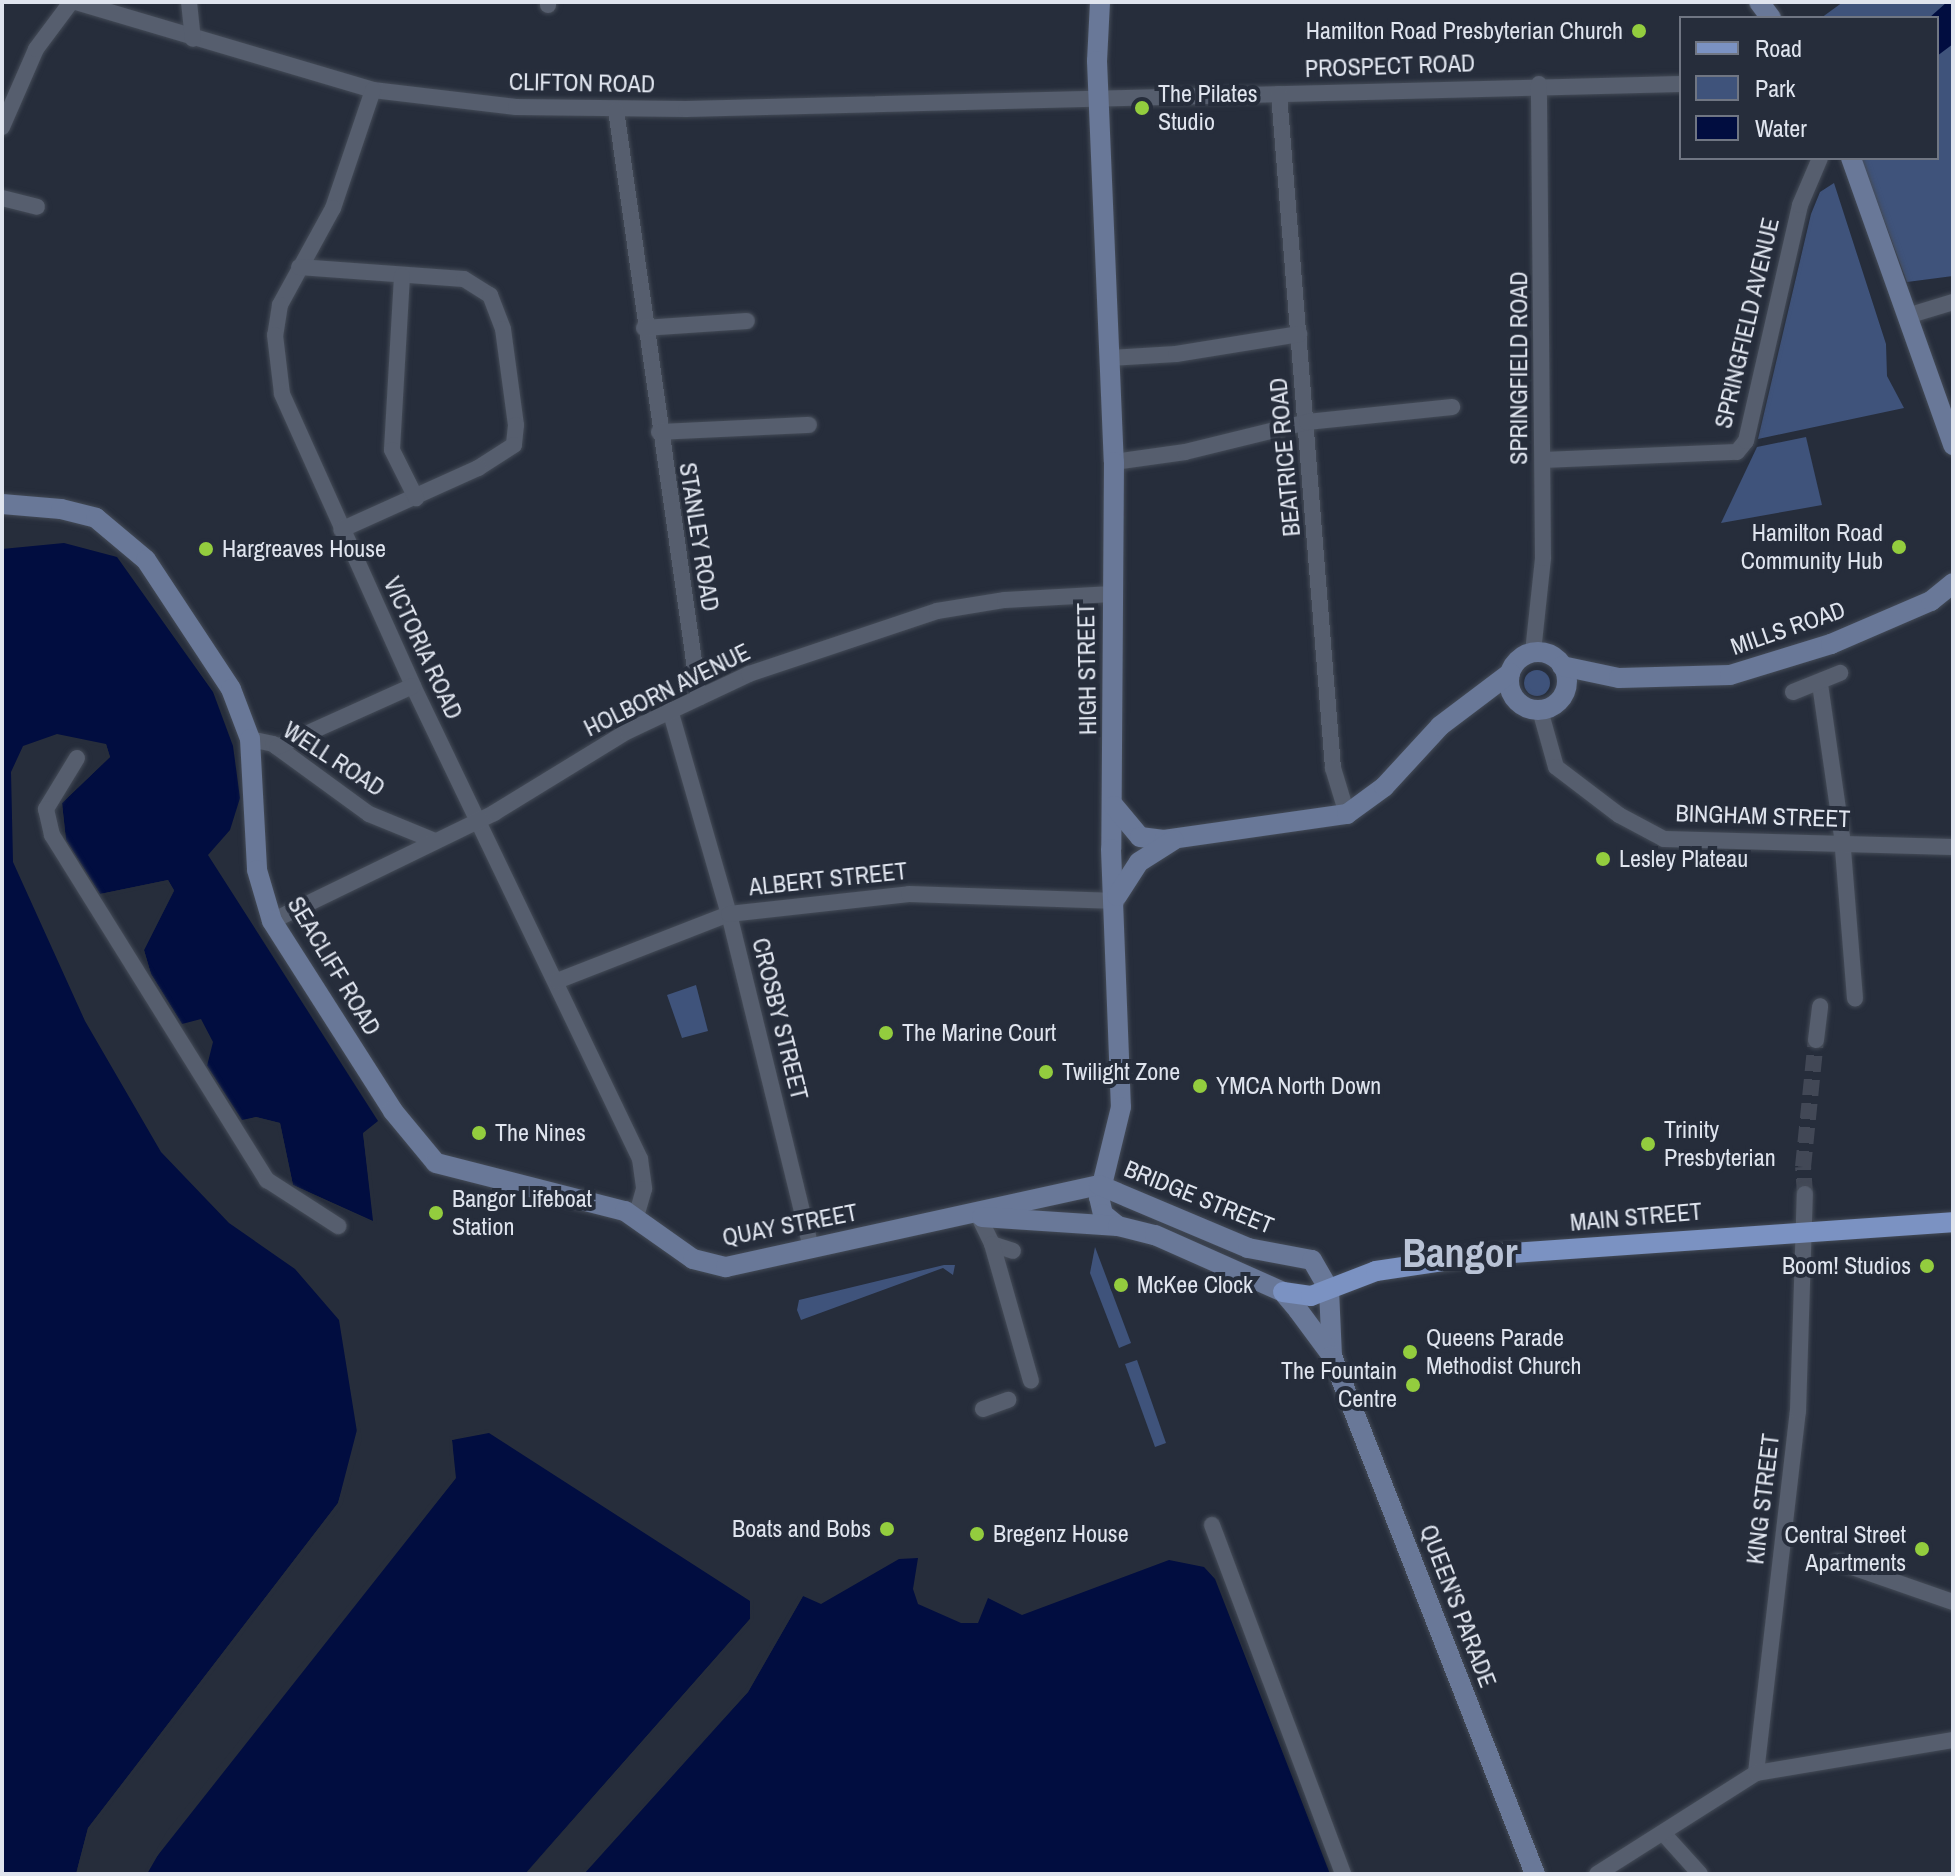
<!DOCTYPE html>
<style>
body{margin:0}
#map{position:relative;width:1955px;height:1876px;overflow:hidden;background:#262d3b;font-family:"Archivo Narrow",sans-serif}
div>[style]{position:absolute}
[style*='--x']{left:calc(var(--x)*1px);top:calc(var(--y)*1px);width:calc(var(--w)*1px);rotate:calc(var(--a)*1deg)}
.green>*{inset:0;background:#3f537b}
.round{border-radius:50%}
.water>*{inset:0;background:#010d40}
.pier>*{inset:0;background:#262d3b}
.street-tunnel>*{height:16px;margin-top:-8px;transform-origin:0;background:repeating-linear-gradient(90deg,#424856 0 16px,transparent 0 24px)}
.roads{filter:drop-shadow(0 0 2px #444b57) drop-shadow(0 0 2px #444b57)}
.street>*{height:16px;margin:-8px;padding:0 8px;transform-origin:8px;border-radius:8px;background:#565e6e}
.secondary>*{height:20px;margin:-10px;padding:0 10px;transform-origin:10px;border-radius:10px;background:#697898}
.secondary>.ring{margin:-10px;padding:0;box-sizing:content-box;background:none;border:20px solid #697898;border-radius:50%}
.primary>*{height:20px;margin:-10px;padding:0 10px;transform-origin:10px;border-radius:10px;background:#7b92c2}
.dots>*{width:22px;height:22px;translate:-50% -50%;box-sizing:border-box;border:4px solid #262d3b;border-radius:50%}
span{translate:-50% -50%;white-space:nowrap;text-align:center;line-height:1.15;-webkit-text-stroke:8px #262d3b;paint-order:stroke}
.poi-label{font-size:24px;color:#dfe4ee}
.right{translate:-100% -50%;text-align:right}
.left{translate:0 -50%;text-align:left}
.street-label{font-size:24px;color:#dfe4ee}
.town-label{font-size:40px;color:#b9c3d6;font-weight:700}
.frame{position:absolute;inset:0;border:4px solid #dfe4ee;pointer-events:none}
.legend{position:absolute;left:1679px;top:16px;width:260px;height:144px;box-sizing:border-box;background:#262d3b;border:2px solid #707683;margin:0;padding:10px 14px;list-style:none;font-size:24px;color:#dfe4ee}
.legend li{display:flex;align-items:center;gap:16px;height:40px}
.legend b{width:40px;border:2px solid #707683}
</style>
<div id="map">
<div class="green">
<i style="clip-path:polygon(1843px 2px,1953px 2px,1953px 276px,1907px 282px,1861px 158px,1937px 158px,1937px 18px,1821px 18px)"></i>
<i style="clip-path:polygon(1834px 183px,1886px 344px,1887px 376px,1904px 408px,1758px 439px,1811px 214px,1820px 192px)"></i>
<i style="clip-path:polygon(1806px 437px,1822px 505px,1721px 523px,1757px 447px)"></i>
<i class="round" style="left:1524px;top:670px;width:26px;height:26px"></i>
<i style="clip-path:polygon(696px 985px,708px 1031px,682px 1038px,667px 995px)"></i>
<i style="clip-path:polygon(1095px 1247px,1131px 1343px,1119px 1348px,1090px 1273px)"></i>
<i style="clip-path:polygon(944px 1265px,955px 1265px,953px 1275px,943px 1268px,801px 1320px,797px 1310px,799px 1300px)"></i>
<i style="clip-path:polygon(1137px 1360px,1166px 1443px,1155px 1447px,1125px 1364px)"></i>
</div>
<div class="water">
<i style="clip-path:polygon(1947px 2px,1953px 2px,1953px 44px,1937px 56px,1937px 18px,1929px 18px)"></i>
<i style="clip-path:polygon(64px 543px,117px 557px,213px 692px,233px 746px,240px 798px,230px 830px,208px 855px,378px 1121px,363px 1133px,374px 1222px,293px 1185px,280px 1123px,256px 1117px,242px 1121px,207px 1066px,213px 1042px,201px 1019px,182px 1024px,151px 974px,144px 950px,174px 891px,168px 880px,100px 894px,66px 840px,62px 803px,110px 757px,106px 744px,57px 734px,23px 746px,11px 772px,13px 862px,85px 1021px,161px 1152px,229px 1223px,295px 1269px,339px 1320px,358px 1438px,338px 1503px,88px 1828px,76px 1874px,2px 1874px,2px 549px)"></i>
<i style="clip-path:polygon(489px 1433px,750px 1601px,750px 1619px,525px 1874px,147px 1874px,170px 1834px,455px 1479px,452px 1440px)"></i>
<i style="clip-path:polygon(918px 1558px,913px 1589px,918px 1604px,961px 1623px,978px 1623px,988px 1598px,1022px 1615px,1169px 1560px,1204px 1567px,1215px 1579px,1330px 1874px,584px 1874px,748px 1692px,803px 1596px,821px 1604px,899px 1559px)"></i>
</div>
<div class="pier">
<i style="clip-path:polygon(89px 744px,106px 744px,110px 757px,62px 803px,66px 840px,100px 894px,168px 880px,174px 890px,144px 950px,151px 974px,184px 1027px,148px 976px,140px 951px,170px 891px,166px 884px,100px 898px,62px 841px,58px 801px,106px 756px,103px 747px)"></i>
<i style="clip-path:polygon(204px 1061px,242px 1120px,256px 1117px,280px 1123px,293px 1185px,373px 1221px,363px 1133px,367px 1136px,377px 1224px,290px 1188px,277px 1126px,256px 1121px,239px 1124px)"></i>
<i style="clip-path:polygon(359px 1422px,362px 1439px,342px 1505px,91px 1830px,76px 1874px,88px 1828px,338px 1503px)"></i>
<i style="clip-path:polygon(489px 1429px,452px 1440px,456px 1478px,143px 1874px,167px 1831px,451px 1477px,449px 1437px)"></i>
<i style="clip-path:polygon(798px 1596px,803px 1596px,748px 1692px,580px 1874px,745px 1690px)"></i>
<i style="clip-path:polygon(754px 1600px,753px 1621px,525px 1874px,750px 1619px)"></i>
</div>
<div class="street-tunnel">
<i style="--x:1805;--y:1194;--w:27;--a:-94"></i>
<i style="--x:1803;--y:1167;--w:128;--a:-84.2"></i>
</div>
<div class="roads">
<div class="street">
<i style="--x:76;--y:2;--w:310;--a:16.5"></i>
<i style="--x:373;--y:90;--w:144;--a:6.8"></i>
<i style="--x:516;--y:107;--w:170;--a:0.7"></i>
<i style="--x:686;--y:109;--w:995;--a:-1.44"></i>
<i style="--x:189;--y:2;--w:37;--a:84"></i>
<i style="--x:548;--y:2;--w:3;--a:90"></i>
<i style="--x:373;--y:90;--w:125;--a:108.7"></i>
<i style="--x:333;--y:208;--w:111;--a:118.7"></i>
<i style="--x:280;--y:305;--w:30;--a:99"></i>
<i style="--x:275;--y:335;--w:59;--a:83.2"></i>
<i style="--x:282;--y:394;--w:320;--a:65.8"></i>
<i style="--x:413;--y:686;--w:525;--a:64.36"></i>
<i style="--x:640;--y:1159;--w:30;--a:82"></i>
<i style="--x:644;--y:1189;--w:29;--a:106"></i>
<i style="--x:1279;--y:94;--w:676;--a:85.42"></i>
<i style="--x:1333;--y:768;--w:48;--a:73.1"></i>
<i style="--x:616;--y:110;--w:593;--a:81.95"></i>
<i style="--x:2;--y:127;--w:85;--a:-66.4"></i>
<i style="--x:36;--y:49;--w:59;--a:-53.3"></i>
<i style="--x:2;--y:198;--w:36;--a:14"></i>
<i style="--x:299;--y:267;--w:165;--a:4.2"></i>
<i style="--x:464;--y:279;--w:31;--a:32"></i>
<i style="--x:490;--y:295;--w:36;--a:69"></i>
<i style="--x:503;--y:329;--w:97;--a:82.3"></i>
<i style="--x:516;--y:425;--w:20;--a:96"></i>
<i style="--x:514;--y:445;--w:43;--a:147.4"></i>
<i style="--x:478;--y:468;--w:150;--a:155.7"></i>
<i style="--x:402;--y:276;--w:174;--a:93.3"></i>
<i style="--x:392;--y:450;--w:54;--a:63.4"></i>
<i style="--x:1907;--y:316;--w:48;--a:-16.9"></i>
<i style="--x:644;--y:328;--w:103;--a:-3.9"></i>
<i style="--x:1110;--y:358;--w:66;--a:-3.5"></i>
<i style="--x:1176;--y:354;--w:125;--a:-9.2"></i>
<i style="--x:659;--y:432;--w:150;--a:-2.7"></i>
<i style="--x:1543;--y:460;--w:194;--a:-2.4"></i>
<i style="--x:1737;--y:452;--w:14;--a:-51"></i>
<i style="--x:1746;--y:441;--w:242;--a:-77.1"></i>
<i style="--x:1800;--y:205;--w:51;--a:-66.9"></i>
<i style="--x:1114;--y:462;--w:72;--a:-8"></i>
<i style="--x:1185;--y:452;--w:126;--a:-13.8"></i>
<i style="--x:1307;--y:422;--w:146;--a:-5.9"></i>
<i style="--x:1533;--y:652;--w:95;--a:-83.9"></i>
<i style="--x:1543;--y:558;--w:474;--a:-90.5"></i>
<i style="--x:1820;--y:684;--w:155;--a:81.8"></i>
<i style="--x:1842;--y:837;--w:162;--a:85.4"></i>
<i style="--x:1793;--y:692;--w:51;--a:-22"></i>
<i style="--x:670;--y:710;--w:212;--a:73.9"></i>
<i style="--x:729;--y:914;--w:345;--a:76.2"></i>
<i style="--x:1540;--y:710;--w:59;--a:74.3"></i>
<i style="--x:1556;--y:767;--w:79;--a:37.3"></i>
<i style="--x:1619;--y:815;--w:51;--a:28.1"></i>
<i style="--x:1664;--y:839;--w:289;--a:1.6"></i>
<i style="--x:250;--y:739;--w:24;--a:12"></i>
<i style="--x:273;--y:744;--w:119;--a:36.1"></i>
<i style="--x:369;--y:814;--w:71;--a:22.2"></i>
<i style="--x:277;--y:747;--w:149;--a:-24.2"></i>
<i style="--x:77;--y:758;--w:60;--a:121.3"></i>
<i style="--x:46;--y:809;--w:27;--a:77"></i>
<i style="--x:52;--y:835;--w:407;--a:58.1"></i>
<i style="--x:267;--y:1180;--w:85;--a:32.9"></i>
<i style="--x:272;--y:921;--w:247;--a:-25.9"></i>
<i style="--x:494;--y:813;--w:157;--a:-31.5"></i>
<i style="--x:628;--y:731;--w:134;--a:-25.2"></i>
<i style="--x:749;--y:674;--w:198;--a:-18.5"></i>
<i style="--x:937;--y:611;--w:69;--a:-9.2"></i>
<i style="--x:1005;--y:600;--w:107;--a:-3.2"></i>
<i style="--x:557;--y:981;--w:185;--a:-21.3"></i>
<i style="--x:729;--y:914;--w:181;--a:-6.3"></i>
<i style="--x:909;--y:894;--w:208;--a:1.9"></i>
<i style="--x:1816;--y:1040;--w:34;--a:-83"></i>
<i style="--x:979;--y:1217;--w:30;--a:64"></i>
<i style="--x:992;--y:1244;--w:22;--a:18"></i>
<i style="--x:992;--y:1244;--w:142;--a:74.1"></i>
<i style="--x:983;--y:1409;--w:27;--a:-20"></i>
<i style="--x:1212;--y:1525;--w:373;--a:69.4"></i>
<i style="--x:1838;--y:1562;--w:122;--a:19.2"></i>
<i style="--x:1756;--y:1773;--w:364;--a:-83.4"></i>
<i style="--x:1798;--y:1411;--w:217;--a:-88.2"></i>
<i style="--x:1663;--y:1833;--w:55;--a:47.9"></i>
<i style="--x:1597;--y:1874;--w:188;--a:-32.4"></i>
<i style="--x:1756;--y:1773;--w:200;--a:-9.5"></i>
</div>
<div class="secondary">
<i style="--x:1100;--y:2;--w:59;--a:92.9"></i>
<i style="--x:1097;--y:61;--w:401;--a:87.6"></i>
<i style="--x:1114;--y:462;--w:387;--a:90.4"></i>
<i style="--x:1111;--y:849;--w:258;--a:87.8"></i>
<i style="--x:1121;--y:1107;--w:93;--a:103.7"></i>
<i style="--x:1099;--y:1197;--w:17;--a:77"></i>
<i style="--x:1103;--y:1214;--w:19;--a:39"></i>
<i style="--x:1759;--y:2;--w:20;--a:53"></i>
<i style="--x:1851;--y:158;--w:305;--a:70.4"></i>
<i style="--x:2;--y:504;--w:59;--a:4.8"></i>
<i style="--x:61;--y:509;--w:36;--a:14"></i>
<i style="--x:96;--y:518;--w:65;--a:40"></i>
<i style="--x:146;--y:560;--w:154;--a:56.6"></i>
<i style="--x:231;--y:689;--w:53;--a:69.2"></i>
<i style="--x:250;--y:739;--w:131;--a:86.9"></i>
<i style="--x:257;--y:870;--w:53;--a:73.6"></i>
<i style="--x:272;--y:921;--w:225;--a:57.5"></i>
<i style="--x:393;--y:1111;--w:67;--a:50.4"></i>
<i style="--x:436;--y:1163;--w:195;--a:14.3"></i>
<i style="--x:625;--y:1211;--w:83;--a:35.2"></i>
<i style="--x:693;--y:1259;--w:34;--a:14"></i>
<i style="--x:726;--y:1267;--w:382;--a:-12.4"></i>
<i style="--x:1099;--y:1185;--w:162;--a:22.9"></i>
<i style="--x:1248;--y:1248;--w:65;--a:10.6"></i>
<i style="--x:1312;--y:1260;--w:34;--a:60"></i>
<i style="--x:1329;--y:1290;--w:66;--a:87.4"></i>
<i class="ring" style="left:1509px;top:652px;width:38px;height:38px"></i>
<i style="--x:1562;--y:666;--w:58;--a:11.9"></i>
<i style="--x:1619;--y:678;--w:111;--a:-1.5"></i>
<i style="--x:1730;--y:675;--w:106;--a:-17.1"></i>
<i style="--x:1831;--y:644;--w:109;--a:-23.3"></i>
<i style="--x:1931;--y:601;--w:28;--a:-39"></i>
<i style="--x:1114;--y:806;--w:40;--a:50"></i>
<i style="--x:1140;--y:837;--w:24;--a:7"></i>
<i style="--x:1164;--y:840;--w:185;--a:-8.1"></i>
<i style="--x:1347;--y:814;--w:46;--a:-36.1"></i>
<i style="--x:1384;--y:787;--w:83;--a:-47.4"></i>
<i style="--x:1440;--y:726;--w:88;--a:-37.1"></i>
<i style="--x:1117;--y:896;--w:40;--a:-57.1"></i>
<i style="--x:1139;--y:862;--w:41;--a:-32.2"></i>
<i style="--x:982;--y:1217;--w:136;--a:3.8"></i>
<i style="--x:1118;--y:1226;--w:38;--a:14"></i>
<i style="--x:1155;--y:1235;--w:140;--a:24"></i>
<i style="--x:1283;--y:1292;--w:23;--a:50"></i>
<i style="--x:1298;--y:1310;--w:57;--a:53.5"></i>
<i style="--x:1332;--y:1356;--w:556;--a:68.6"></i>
</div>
<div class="primary">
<i style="--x:1283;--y:1292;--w:28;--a:8"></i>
<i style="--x:1311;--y:1296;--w:70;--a:-21"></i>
<i style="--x:1376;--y:1271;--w:108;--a:-8.5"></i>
<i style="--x:1483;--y:1255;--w:471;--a:-4"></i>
</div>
</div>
<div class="dots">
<i style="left:1639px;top:31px;background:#93cd3e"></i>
<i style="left:1142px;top:108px;background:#93cd3e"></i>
<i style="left:1899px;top:547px;background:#93cd3e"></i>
<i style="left:206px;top:549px;background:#93cd3e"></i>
<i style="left:1603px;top:859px;background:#93cd3e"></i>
<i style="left:886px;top:1033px;background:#93cd3e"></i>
<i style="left:1046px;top:1072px;background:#93cd3e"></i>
<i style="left:1200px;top:1086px;background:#93cd3e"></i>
<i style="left:479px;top:1133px;background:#93cd3e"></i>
<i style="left:1648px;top:1144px;background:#93cd3e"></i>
<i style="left:436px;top:1213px;background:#93cd3e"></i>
<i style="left:1927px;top:1266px;background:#93cd3e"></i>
<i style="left:1121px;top:1285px;background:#93cd3e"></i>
<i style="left:1410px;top:1352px;background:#93cd3e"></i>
<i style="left:1413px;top:1385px;background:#93cd3e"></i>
<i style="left:887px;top:1529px;background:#93cd3e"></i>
<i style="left:977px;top:1534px;background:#93cd3e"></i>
<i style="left:1922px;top:1549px;background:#93cd3e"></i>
</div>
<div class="poi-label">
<span class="right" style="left:1623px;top:31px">Hamilton Road Presbyterian Church</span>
<span class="left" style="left:1158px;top:108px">The Pilates<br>Studio</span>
<span class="right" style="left:1883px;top:547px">Hamilton Road<br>Community Hub</span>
<span class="left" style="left:222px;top:549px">Hargreaves House</span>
<span class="left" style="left:1619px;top:859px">Lesley Plateau</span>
<span class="left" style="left:902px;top:1033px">The Marine Court</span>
<span class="left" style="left:1062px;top:1072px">Twilight Zone</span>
<span class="left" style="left:1216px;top:1086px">YMCA North Down</span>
<span class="left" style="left:1664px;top:1144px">Trinity<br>Presbyterian</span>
<span class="left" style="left:495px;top:1133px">The Nines</span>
<span class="left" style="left:452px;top:1213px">Bangor Lifeboat<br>Station</span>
<span class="right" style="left:1911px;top:1266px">Boom! Studios</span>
<span class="left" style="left:1137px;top:1285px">McKee Clock</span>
<span class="left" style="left:1426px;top:1352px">Queens Parade<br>Methodist Church</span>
<span class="right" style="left:1397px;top:1385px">The Fountain<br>Centre</span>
<span class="right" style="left:871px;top:1529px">Boats and Bobs</span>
<span class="left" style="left:993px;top:1534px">Bregenz House</span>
<span class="right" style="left:1906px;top:1549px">Central Street<br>Apartments</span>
</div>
<div class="street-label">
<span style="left:1390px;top:66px;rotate:-2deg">PROSPECT ROAD</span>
<span style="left:582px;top:83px;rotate:1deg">CLIFTON ROAD</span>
<span style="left:1747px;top:323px;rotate:-77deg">SPRINGFIELD AVENUE</span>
<span style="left:1519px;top:368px;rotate:-90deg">SPRINGFIELD ROAD</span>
<span style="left:1285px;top:457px;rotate:-95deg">BEATRICE ROAD</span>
<span style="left:699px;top:537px;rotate:81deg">STANLEY ROAD</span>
<span style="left:1788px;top:628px;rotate:-19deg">MILLS ROAD</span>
<span style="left:423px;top:648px;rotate:65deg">VICTORIA ROAD</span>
<span style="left:1087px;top:669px;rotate:-91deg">HIGH STREET</span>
<span style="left:667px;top:690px;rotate:-26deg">HOLBORN AVENUE</span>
<span style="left:334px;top:759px;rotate:33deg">WELL ROAD</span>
<span style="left:1763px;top:816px;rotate:2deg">BINGHAM STREET</span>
<span style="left:828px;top:879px;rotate:-6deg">ALBERT STREET</span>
<span style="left:334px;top:966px;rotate:59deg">SEACLIFF ROAD</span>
<span style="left:780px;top:1019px;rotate:76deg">CROSBY STREET</span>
<span style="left:1199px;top:1197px;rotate:22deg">BRIDGE STREET</span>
<span style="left:1636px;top:1217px;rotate:-5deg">MAIN STREET</span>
<span style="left:790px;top:1225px;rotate:-11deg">QUAY STREET</span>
<span style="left:1763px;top:1499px;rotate:-83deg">KING STREET</span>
<span style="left:1458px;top:1606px;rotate:69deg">QUEEN'S PARADE</span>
</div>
<div class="town-label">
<span style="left:1460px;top:1253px">Bangor</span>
</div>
<div class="frame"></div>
<ul class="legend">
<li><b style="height:10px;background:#7b92c2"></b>Road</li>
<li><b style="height:22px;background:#3f537b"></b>Park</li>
<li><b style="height:22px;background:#010d40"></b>Water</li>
</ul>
</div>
